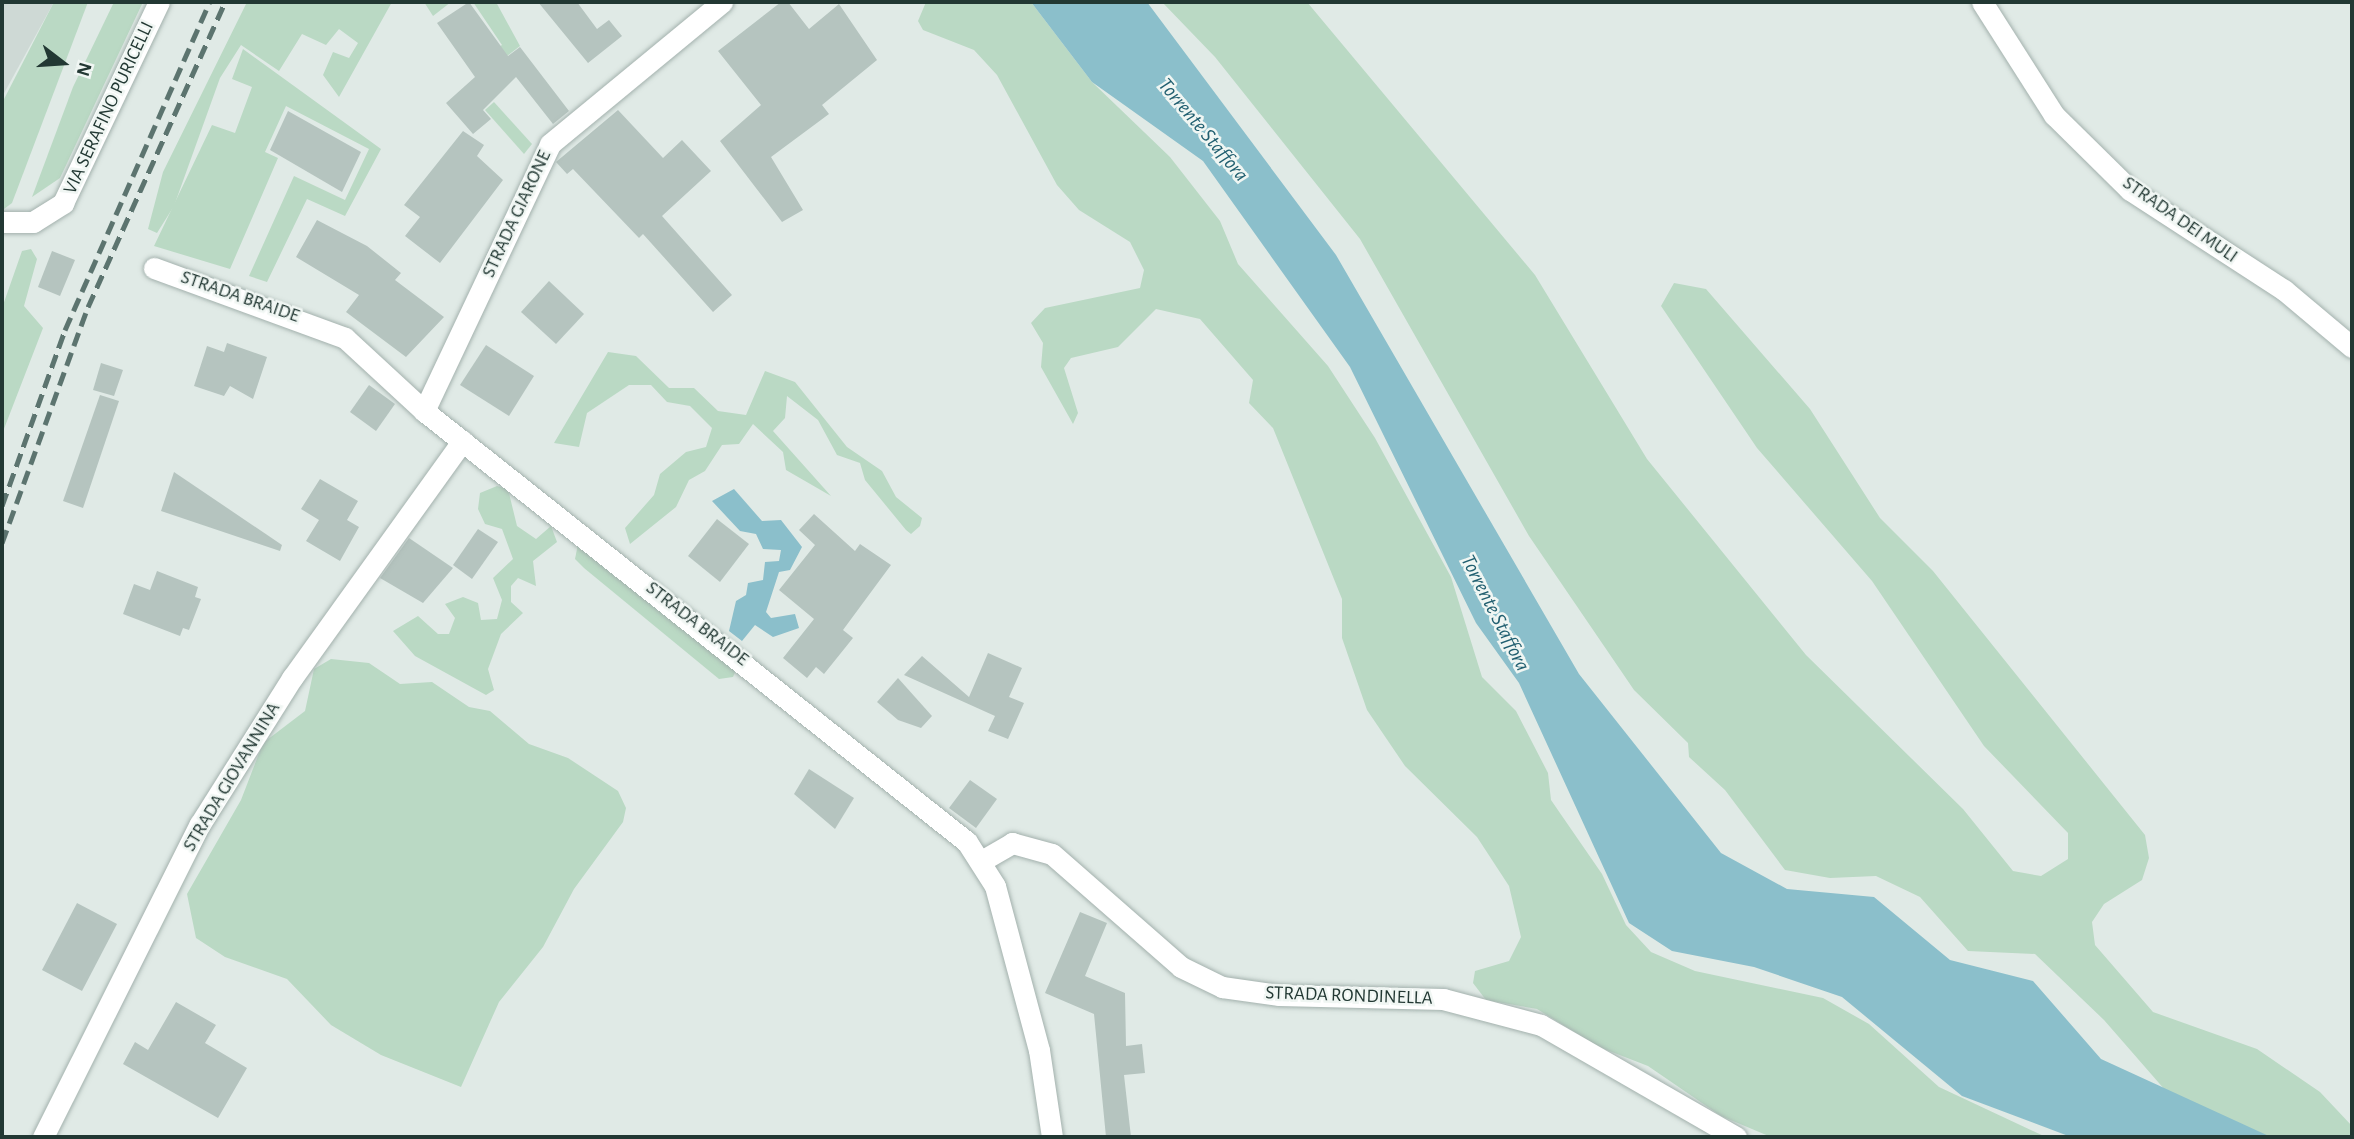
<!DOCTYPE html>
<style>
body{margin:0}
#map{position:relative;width:2354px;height:1139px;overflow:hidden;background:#e0eae6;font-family:"Alegreya Sans",sans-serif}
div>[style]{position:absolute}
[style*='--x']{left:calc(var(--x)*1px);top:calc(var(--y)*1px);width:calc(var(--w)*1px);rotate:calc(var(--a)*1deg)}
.built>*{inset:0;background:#ced9d5}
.green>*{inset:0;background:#bad9c4}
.water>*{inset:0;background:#8bbfcb}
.building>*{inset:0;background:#b5c4bf}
.roads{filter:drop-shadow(0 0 2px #a3b1ad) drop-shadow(0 0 2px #a3b1ad)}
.street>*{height:21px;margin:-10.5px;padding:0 10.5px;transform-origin:10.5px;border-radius:10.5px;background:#fff}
.rail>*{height:5px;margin-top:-2.5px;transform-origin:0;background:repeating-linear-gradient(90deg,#5c746f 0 14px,transparent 0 21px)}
span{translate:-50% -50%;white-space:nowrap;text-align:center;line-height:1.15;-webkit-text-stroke:5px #f0f6f3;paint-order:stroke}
.street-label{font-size:19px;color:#223833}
.water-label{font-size:21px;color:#215f70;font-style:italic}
.frame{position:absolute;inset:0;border:4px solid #223833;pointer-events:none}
.north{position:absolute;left:28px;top:28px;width:70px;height:70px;-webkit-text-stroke:5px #f0f6f3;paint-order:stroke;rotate:107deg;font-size:19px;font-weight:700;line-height:28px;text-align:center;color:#223833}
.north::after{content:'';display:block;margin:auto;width:24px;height:32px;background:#223833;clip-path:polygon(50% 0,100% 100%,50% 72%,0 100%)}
</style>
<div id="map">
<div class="built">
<i style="clip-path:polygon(2px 2px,54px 2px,2px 97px)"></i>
</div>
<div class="green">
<i style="clip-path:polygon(54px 2px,88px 2px,12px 203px,4px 209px,2px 103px)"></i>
<i style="clip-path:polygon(114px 2px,143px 2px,60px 178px,32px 197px,73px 87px)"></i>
<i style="clip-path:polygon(247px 2px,392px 2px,339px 97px,323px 75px,333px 52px,349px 58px,358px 43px,339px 29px,326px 45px,302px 34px,279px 71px,241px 45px,220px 78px,174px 206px,157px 233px,148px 229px,163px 172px)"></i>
<i style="clip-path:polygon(424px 2px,451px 2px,433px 16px)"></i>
<i style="clip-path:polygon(473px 2px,496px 2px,520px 46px,503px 59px,496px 49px,502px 45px)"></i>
<i style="clip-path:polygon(926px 2px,1031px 2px,1092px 82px,1170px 157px,1220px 221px,1238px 264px,1328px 366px,1375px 438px,1451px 577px,1482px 677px,1516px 711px,1548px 773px,1551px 800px,1602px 874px,1626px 925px,1651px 952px,1695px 971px,1823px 998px,1869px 1024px,1939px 1087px,2046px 1137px,1771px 1137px,1721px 1116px,1648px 1066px,1599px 1047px,1537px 1009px,1486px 1000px,1473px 983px,1475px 971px,1509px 961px,1521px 937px,1509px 886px,1477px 837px,1405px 766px,1367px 710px,1342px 638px,1342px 599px,1273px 428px,1249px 403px,1253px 380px,1200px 319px,1156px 309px,1118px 347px,1071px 358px,1064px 368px,1078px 413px,1073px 424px,1041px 367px,1043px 343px,1031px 323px,1045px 308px,1140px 288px,1144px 270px,1130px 242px,1079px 210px,1057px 185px,997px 75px,974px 50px,923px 30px,918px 21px)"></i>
<i style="clip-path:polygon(1162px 2px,1307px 2px,1535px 275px,1647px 459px,1806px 655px,1963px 809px,2013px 871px,2041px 876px,2068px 859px,2068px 833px,1984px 746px,1872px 581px,1757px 448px,1661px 306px,1674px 283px,1706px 289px,1810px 409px,1880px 518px,1933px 571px,2145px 835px,2149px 858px,2142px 880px,2104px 904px,2092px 922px,2095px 945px,2153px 1012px,2257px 1049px,2320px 1092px,2352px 1126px,2352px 1137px,2206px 1137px,2104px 1020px,2035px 954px,1968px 951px,1920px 897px,1876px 876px,1830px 878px,1785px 870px,1725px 790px,1689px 757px,1688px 743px,1634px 690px,1529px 536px,1360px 239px,1215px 57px)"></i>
<i style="clip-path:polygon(243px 49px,381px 149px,345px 216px,307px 199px,267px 282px,249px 276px,294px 176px,345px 200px,369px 149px,286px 106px,265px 152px,278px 158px,230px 269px,154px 246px,212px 125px,235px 133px,252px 87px,232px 79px)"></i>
<i style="clip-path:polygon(494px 102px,532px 144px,524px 154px,485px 110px)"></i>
<i style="clip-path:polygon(31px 249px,37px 259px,24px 306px,43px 328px,2px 434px,2px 308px,22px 251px)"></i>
<i style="clip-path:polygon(608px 352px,636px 356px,669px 388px,694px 388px,718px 411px,746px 415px,765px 371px,795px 382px,847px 447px,882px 471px,896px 497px,922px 518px,920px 526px,911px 534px,906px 530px,865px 480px,860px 463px,837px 455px,818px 420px,787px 396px,785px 418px,773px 431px,831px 496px,786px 470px,783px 452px,753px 424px,739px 444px,722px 445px,705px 471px,689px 480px,676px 507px,630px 544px,625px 528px,654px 495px,660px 474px,686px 452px,706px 447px,712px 428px,690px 406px,667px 402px,651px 385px,629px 385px,587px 413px,579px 447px,554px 443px)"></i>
<i style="clip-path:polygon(497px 486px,508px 489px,517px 526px,536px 539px,551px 526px,557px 542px,533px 561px,536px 586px,518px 578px,511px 586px,511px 602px,523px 613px,501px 634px,488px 669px,494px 690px,486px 695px,415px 656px,393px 631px,418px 616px,438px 634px,449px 634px,455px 618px,445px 604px,463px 597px,478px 603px,481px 620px,497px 619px,502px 600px,493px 578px,513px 559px,502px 529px,485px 524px,478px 509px,480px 493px)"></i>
<i style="clip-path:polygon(578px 544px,736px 670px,733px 677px,719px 679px,584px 568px,575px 559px)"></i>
<i style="clip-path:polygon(331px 659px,369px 663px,400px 684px,432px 682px,469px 707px,490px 711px,529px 744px,568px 758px,618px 791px,626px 808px,623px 822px,574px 889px,543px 947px,499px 1002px,461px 1087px,381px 1055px,331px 1025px,287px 979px,225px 957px,196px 938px,187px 894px,241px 800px,263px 743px,305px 711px,314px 669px)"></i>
</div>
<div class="water">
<i style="clip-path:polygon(1031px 2px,1147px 2px,1336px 255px,1579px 674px,1721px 853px,1787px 889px,1874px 897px,1950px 960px,2033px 981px,2101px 1059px,2271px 1137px,2071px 1137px,1962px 1096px,1842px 997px,1754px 967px,1672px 951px,1629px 923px,1519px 683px,1476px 623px,1350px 367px,1203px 161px,1092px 82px)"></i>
<i style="clip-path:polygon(734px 489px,762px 521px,781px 520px,802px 547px,790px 570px,779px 572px,766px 612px,771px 618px,795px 614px,799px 628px,773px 637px,755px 625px,742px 641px,729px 631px,736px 601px,746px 595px,748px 583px,763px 580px,765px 562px,779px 561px,781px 550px,763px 549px,756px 534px,740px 531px,712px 501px)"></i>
</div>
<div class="building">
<i style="clip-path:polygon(469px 2px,508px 56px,520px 47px,569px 111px,553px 124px,516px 77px,483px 110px,491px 119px,473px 134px,446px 103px,475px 77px,437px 23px)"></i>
<i style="clip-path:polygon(538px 2px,577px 2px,597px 29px,609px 20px,622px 36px,588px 63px)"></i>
<i style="clip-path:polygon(781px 2px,788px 2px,809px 29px,839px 4px,877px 60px,822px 105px,829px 114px,771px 157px,803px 210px,782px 222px,720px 141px,761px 105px,718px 51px)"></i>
<i style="clip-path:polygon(618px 110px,663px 158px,682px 140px,711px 171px,662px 216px,732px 295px,713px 312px,643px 234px,639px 238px,573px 169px,567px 174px,556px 162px)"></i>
<i style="clip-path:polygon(288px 111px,361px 152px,342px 192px,270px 150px)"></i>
<i style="clip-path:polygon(463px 131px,484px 145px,477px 156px,503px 180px,440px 263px,405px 236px,420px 217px,404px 205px)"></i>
<i style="clip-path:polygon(317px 220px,367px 246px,401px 273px,395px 280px,444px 317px,406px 357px,346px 312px,359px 295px,296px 257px)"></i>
<i style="clip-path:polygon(52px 251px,75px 260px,60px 296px,38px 287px)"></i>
<i style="clip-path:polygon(549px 281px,584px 314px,556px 344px,521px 312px)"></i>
<i style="clip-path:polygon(227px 343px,267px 357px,253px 399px,230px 386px,224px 396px,194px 386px,207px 346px,224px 352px)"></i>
<i style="clip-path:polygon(486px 345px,534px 376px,509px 416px,460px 385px)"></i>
<i style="clip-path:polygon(101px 363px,123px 370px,114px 396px,93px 390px)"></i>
<i style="clip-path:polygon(369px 385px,395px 404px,376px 431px,350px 412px)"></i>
<i style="clip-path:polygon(100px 395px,119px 401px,83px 508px,63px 501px)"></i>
<i style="clip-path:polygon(174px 472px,282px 545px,280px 551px,161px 511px)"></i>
<i style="clip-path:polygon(320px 479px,358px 501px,347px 520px,359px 527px,340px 561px,306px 541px,319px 520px,301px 509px)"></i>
<i style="clip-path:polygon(814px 514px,855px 551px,860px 544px,891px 565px,843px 630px,853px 638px,824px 674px,816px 667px,807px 678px,783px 658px,814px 619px,779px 590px,815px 545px,799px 530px)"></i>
<i style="clip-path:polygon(717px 519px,749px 544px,720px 582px,688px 556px)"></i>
<i style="clip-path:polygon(478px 529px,498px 542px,472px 579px,453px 565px)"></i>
<i style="clip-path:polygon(409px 538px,453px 568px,423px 603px,380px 578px)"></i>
<i style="clip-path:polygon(157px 571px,198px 587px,195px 597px,201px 599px,189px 630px,183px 628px,180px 636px,123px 614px,134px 584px,150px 590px)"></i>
<i style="clip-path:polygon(988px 653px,1022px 668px,1009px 697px,1024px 703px,1008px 739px,988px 731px,995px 716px,904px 675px,922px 656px,969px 697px)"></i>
<i style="clip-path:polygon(898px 678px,932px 716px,921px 728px,898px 720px,877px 702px)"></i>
<i style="clip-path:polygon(809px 769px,854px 798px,835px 829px,794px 794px)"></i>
<i style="clip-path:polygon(970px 780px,997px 799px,976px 828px,949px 808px)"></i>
<i style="clip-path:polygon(77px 903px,117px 924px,82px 991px,42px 970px)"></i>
<i style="clip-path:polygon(1080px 912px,1107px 923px,1085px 976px,1125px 993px,1126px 1046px,1142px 1044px,1145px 1073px,1124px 1075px,1131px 1137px,1106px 1137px,1094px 1014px,1045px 993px)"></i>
<i style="clip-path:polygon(176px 1002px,216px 1025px,205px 1043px,247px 1068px,218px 1118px,123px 1064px,135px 1042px,148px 1050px)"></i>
</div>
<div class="roads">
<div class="street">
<i style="--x:1982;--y:2;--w:134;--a:57.5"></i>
<i style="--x:2054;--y:115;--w:107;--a:44.6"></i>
<i style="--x:2130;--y:190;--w:184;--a:33"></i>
<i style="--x:2284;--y:290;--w:89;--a:40"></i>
<i style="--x:2;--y:222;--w:31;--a:0"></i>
<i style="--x:33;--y:222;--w:36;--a:-32"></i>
<i style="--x:63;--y:203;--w:223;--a:-64.5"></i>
<i style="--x:154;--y:268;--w:203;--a:20.1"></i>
<i style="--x:345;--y:338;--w:108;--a:42.7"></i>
<i style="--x:424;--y:411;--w:693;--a:38.44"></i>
<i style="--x:967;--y:842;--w:52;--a:57.5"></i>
<i style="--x:995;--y:886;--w:170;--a:75"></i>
<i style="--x:1039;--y:1050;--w:88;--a:81.5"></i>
<i style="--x:424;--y:411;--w:295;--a:-64.7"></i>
<i style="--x:550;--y:144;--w:223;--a:-39.5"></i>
<i style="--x:983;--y:860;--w:34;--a:-30"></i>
<i style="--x:1012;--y:843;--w:41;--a:15.4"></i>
<i style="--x:1052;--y:854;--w:171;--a:41.2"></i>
<i style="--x:1181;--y:967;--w:46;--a:26"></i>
<i style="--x:1222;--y:987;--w:58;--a:8"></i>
<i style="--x:1279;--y:995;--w:164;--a:1.4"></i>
<i style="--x:1443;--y:999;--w:101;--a:14.9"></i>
<i style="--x:1541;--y:1025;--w:225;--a:29.9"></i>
<i style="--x:43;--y:1137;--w:350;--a:-63.4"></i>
<i style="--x:200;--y:824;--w:173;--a:-57.8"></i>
<i style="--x:292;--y:678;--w:292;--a:-54.3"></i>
</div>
</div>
<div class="rail">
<i style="--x:2;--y:506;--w:187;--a:-70.3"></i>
<i style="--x:65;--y:330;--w:359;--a:-66.2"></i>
<i style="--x:2;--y:543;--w:251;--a:-70"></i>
<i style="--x:88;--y:307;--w:334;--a:-65.8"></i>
</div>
<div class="street-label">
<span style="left:109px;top:108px;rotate:-65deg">VIA SERAFINO PURICELLI</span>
<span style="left:517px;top:214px;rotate:-65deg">STRADA GIARONE</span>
<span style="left:2180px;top:220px;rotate:35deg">STRADA DEI MULI</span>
<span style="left:240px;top:297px;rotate:19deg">STRADA BRAIDE</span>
<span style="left:697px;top:624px;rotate:38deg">STRADA BRAIDE</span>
<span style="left:232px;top:777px;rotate:-59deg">STRADA GIOVANNINA</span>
<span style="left:1349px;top:996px;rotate:2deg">STRADA RONDINELLA</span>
</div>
<div class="water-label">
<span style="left:1203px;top:130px;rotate:50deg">Torrente Staffora</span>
<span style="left:1495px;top:613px;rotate:63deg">Torrente Staffora</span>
</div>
<div class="frame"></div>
<div class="north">N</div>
</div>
